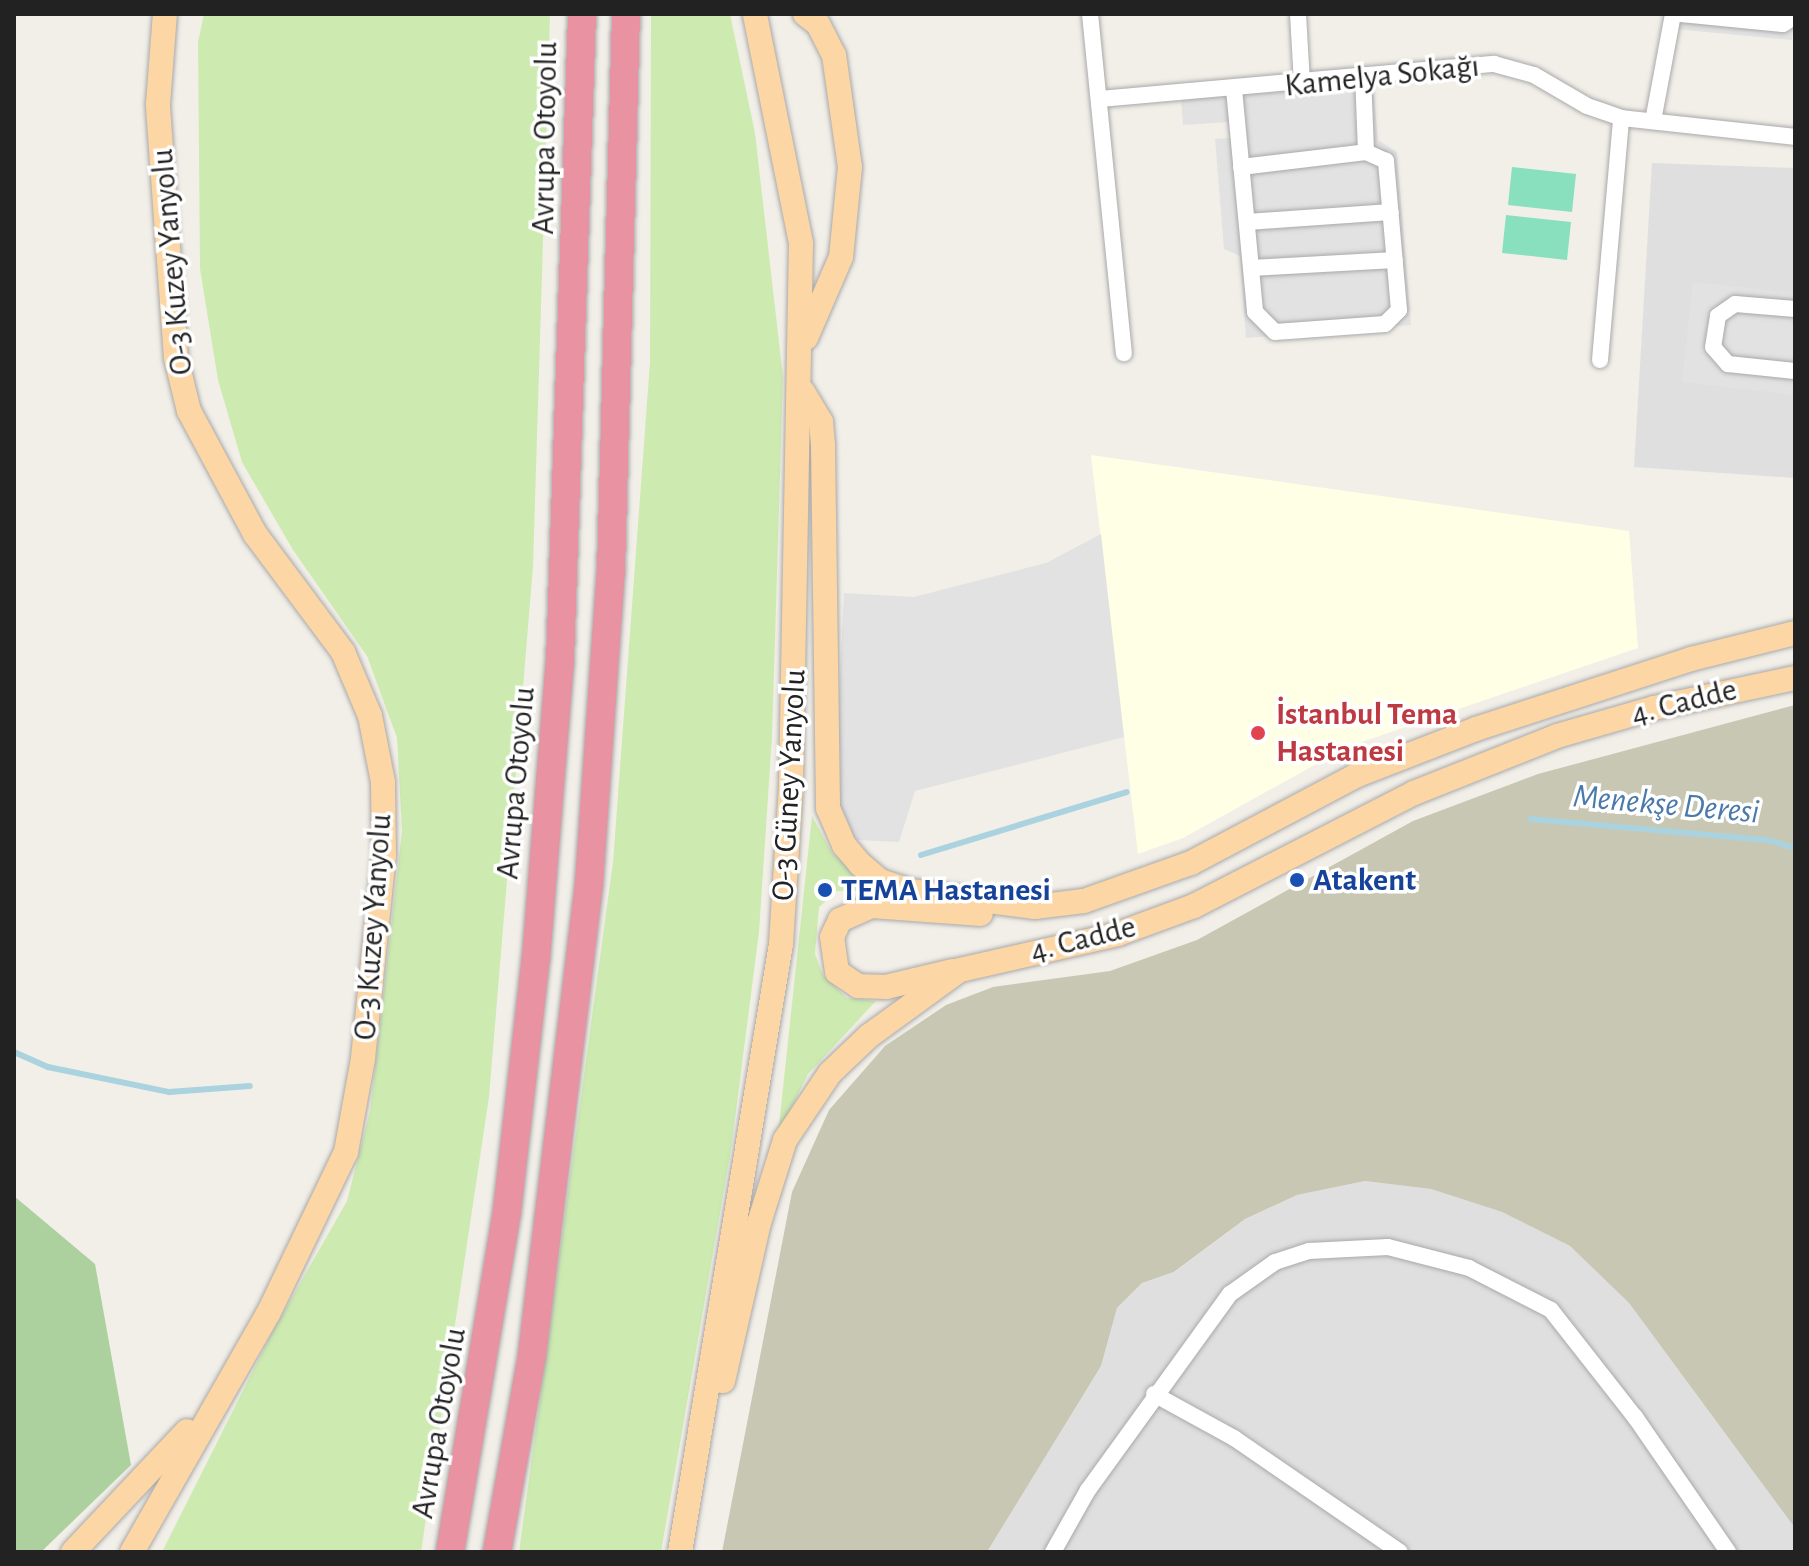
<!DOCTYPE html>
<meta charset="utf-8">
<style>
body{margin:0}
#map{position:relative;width:1809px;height:1566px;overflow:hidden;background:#f2efe9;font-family:"Alegreya Sans",sans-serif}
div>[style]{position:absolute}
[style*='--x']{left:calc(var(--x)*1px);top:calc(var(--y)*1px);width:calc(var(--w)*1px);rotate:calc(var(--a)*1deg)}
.residential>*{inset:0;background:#e0dfdf}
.education>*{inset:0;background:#ffffe5}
.construction>*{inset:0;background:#c7c7b4}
.grass>*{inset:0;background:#cdebb0}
.forest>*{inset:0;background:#add19e}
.pitch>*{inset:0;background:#88e0be}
.parking>*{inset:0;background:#e2e2e2}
.stream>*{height:6px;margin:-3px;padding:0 3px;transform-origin:3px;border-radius:3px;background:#aad3df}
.roads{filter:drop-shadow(0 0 2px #a9a9a9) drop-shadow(0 0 2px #a9a9a9)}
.minor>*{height:16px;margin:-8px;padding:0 8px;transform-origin:8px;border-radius:8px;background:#fff}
.primary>*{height:24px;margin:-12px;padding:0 12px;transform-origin:12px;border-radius:12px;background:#fcd6a4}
.motorway>*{height:28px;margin:-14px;padding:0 14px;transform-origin:14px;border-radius:14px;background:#e892a2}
.dots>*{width:22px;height:22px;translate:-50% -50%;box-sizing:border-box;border:4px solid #fff;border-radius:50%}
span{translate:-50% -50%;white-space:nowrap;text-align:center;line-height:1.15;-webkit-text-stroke:7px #fff;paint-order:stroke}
.street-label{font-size:32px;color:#222}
.health-label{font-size:32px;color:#be3a42;font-weight:700}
.left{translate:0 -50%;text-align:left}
.transit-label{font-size:32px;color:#164399;font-weight:700}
.water-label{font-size:34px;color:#4a7aab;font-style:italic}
.frame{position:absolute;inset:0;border:16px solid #222;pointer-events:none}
</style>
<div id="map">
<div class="residential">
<i style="clip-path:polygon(1652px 163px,1795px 168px,1795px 478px,1634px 467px)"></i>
<i style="clip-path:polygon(1365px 1181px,1431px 1189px,1502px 1212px,1570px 1246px,1629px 1303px,1795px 1528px,1795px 1552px,987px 1552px,1101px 1366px,1117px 1308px,1142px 1283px,1175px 1272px,1245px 1219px,1297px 1195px)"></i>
</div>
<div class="education">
<i style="clip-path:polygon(1091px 455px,1629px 531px,1638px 648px,1347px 747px,1183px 838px,1138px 854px)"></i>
</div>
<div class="construction">
<i style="clip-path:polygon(1795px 705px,1795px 1528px,1629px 1303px,1570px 1246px,1502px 1212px,1431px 1189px,1365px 1181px,1297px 1195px,1245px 1219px,1174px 1272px,1142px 1283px,1117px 1308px,1101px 1366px,987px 1552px,722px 1552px,792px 1192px,829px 1110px,885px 1046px,946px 1005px,993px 987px,1110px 971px,1197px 940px,1413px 821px,1538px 774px)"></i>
</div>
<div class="grass">
<i style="clip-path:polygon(204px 14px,550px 14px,533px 567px,489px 1097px,421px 1552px,162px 1552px,274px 1329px,347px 1201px,370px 1111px,402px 831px,397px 738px,367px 656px,293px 550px,242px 462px,218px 380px,200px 269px,198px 42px)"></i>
<i style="clip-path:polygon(651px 14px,730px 14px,755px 133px,783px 377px,772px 737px,759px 932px,731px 1150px,661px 1552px,519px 1552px,613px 862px,650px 362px)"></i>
<i style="clip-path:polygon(812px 816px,832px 853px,876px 891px,837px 891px,819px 907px,815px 954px,823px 975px,847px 998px,876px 1001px,808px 1074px,778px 1135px)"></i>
</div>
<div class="forest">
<i style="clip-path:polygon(14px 1196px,95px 1264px,131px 1465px,41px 1552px,14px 1552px)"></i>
</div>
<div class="pitch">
<i style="clip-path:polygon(1512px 167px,1576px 174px,1572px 212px,1508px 205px)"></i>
<i style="clip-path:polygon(1506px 215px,1571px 222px,1567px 260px,1502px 253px)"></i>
</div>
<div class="parking">
<i style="clip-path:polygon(1675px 14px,1794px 14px,1792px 40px,1674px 29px)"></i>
<i style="clip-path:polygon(1373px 84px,1378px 140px,1397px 152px,1411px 325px,1246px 338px,1240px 256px,1224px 249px,1215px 139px,1230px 138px,1228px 122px,1183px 125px,1181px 99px)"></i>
<i style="clip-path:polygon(1693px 282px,1795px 293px,1795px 395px,1682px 382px)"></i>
<i style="clip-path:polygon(1101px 534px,1124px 737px,915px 791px,899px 842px,857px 840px,840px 824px,834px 796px,844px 593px,914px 597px,1046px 563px)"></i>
</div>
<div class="stream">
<i style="--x:1531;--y:819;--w:238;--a:5.1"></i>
<i style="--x:1768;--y:840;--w:28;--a:17"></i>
<i style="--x:921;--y:855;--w:215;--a:-17"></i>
<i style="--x:14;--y:1052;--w:37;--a:24"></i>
<i style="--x:48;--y:1067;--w:124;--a:11.7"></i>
<i style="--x:169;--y:1092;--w:81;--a:-4.2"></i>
</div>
<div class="roads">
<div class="minor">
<i style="--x:1090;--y:14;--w:341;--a:84.3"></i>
<i style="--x:1298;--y:14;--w:70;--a:86.7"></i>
<i style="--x:1681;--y:14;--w:102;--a:5.6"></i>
<i style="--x:1783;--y:24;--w:14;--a:-34"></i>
<i style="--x:1234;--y:89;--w:224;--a:84.6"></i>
<i style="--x:1255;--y:312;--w:28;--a:45"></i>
<i style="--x:1275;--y:332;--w:110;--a:-4.2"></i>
<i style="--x:1385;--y:324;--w:20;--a:-45"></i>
<i style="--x:1399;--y:310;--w:150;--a:-95"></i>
<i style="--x:1386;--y:161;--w:22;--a:-156"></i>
<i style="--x:1366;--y:152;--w:77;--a:-92.2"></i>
<i style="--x:1100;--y:99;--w:396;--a:-5.1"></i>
<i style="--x:1494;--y:64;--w:41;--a:15.4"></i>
<i style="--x:1534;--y:75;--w:61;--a:30.3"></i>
<i style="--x:1587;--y:106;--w:36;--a:19"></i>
<i style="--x:1621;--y:118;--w:175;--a:6.2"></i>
<i style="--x:1653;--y:121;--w:109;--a:-79.4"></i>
<i style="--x:1241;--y:167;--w:126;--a:-6.8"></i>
<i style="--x:1247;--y:222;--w:144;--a:-4"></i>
<i style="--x:1251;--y:268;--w:144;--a:-3.2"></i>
<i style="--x:1795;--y:309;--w:60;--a:-175.2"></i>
<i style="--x:1735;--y:304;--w:21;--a:145"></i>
<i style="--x:1718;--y:316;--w:31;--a:99"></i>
<i style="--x:1713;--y:347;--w:23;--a:49"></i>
<i style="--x:1728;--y:364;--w:67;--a:6"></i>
<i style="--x:1600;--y:360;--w:243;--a:-85"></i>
<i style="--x:1154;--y:1394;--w:91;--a:28.8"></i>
<i style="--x:1234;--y:1438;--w:201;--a:34.5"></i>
<i style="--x:1053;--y:1552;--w:71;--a:-60.6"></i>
<i style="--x:1088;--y:1490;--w:242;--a:-54.1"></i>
<i style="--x:1230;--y:1294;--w:55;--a:-35.4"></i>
<i style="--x:1275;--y:1262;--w:36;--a:-18"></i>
<i style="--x:1309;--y:1251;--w:79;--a:-2.9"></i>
<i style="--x:1388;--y:1247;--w:84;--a:14.5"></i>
<i style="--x:1469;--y:1268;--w:92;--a:27.1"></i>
<i style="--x:1551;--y:1310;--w:136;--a:51.9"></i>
<i style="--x:1635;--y:1417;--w:164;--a:55.4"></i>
</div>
<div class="primary">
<i style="--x:805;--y:14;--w:16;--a:38"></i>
<i style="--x:818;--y:24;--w:35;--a:63"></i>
<i style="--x:834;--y:55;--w:113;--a:81.9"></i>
<i style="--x:850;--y:167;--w:90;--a:95.7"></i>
<i style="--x:841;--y:257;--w:88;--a:113.4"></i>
<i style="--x:803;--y:392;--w:35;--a:59"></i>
<i style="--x:821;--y:422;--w:24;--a:85"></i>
<i style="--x:823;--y:446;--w:362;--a:89.2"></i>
<i style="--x:828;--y:808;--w:40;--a:66.6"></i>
<i style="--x:844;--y:845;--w:25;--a:50"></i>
<i style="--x:860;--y:864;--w:26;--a:40"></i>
<i style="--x:880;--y:881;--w:32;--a:18"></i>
<i style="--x:910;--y:891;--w:126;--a:7.3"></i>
<i style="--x:1035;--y:907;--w:49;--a:-7"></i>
<i style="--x:1084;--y:901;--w:114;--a:-19.6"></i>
<i style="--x:1191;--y:863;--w:186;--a:-27.9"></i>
<i style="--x:1355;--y:776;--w:130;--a:-21.2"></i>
<i style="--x:1476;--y:729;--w:226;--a:-18"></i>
<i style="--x:1691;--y:659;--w:107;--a:-14"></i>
<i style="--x:953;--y:971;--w:69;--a:166.6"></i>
<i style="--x:886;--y:987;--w:28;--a:-178"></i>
<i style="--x:858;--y:986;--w:25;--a:-146"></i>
<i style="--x:837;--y:972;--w:35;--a:-98"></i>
<i style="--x:832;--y:937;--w:19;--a:-65"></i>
<i style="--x:840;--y:920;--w:35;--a:-24"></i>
<i style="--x:872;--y:906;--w:109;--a:4.2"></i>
<i style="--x:723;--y:1381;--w:162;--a:-77.2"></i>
<i style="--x:759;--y:1223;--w:87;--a:-72.6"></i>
<i style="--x:785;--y:1140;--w:81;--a:-56.1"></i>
<i style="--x:830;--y:1073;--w:54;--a:-43.5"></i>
<i style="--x:869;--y:1036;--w:112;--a:-36"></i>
<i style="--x:960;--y:970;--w:162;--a:-12.8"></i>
<i style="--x:1118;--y:934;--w:81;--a:-20.2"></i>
<i style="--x:1194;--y:906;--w:247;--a:-27.2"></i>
<i style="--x:1414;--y:793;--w:154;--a:-21.7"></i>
<i style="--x:1557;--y:736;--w:101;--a:-16.1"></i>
<i style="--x:1654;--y:708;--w:144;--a:-12"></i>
<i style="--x:73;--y:1552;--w:166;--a:-46.7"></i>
<i style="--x:132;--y:1552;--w:274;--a:-60.3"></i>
<i style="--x:268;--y:1314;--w:180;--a:-64.3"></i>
<i style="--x:346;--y:1152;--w:96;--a:-79.7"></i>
<i style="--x:363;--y:1058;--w:203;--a:-84.1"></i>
<i style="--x:384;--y:856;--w:74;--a:-90.8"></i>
<i style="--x:383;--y:782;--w:67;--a:-101.1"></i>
<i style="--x:370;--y:716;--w:69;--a:-112.9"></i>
<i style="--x:343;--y:652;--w:147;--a:-126.7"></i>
<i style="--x:255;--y:534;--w:140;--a:-118.2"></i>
<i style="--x:189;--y:411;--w:55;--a:-103.8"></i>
<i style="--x:176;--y:358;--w:255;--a:-94.1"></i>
<i style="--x:158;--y:104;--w:90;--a:-85.6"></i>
<i style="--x:680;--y:1552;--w:616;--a:-80.57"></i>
<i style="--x:781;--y:944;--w:161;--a:-86.4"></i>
<i style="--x:791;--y:783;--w:540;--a:-88.94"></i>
<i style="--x:801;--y:243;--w:234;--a:-101.4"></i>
</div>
<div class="motorway">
<i style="--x:450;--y:1552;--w:346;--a:-80.5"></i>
<i style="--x:507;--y:1211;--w:255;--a:-83.5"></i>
<i style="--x:536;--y:958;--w:298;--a:-85.4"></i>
<i style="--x:560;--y:661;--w:647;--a:-88.05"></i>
<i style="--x:497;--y:1552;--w:200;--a:-79.9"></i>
<i style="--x:532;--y:1355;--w:475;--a:-83.1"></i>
<i style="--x:589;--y:883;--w:313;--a:-86"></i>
<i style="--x:611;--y:571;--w:557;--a:-88.46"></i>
</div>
</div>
<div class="dots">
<i style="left:1258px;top:733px;background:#e0444e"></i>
<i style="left:1297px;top:880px;background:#1a4fb4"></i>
<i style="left:825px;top:890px;background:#1a4fb4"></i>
</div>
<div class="street-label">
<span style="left:1382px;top:76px;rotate:-6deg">Kamelya Sokağı</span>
<span style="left:545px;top:138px;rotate:-89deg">Avrupa Otoyolu</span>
<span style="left:172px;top:262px;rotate:-95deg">O-3 Kuzey Yanyolu</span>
<span style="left:1684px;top:702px;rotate:-14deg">4. Cadde</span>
<span style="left:516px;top:783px;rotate:-85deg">Avrupa Otoyolu</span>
<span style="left:789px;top:785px;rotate:-87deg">O-3 Güney Yanyolu</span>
<span style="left:373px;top:927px;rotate:-86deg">O-3 Kuzey Yanyolu</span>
<span style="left:1083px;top:939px;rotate:-14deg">4. Cadde</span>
<span style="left:439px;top:1423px;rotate:-80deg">Avrupa Otoyolu</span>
</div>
<div class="health-label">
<span class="left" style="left:1276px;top:733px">İstanbul Tema<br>Hastanesi</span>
</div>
<div class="transit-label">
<span class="left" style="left:1313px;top:880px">Atakent</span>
<span class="left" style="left:841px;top:890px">TEMA Hastanesi</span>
</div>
<div class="water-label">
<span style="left:1666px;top:805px;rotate:5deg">Menekşe Deresi</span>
</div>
<div class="frame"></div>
</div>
